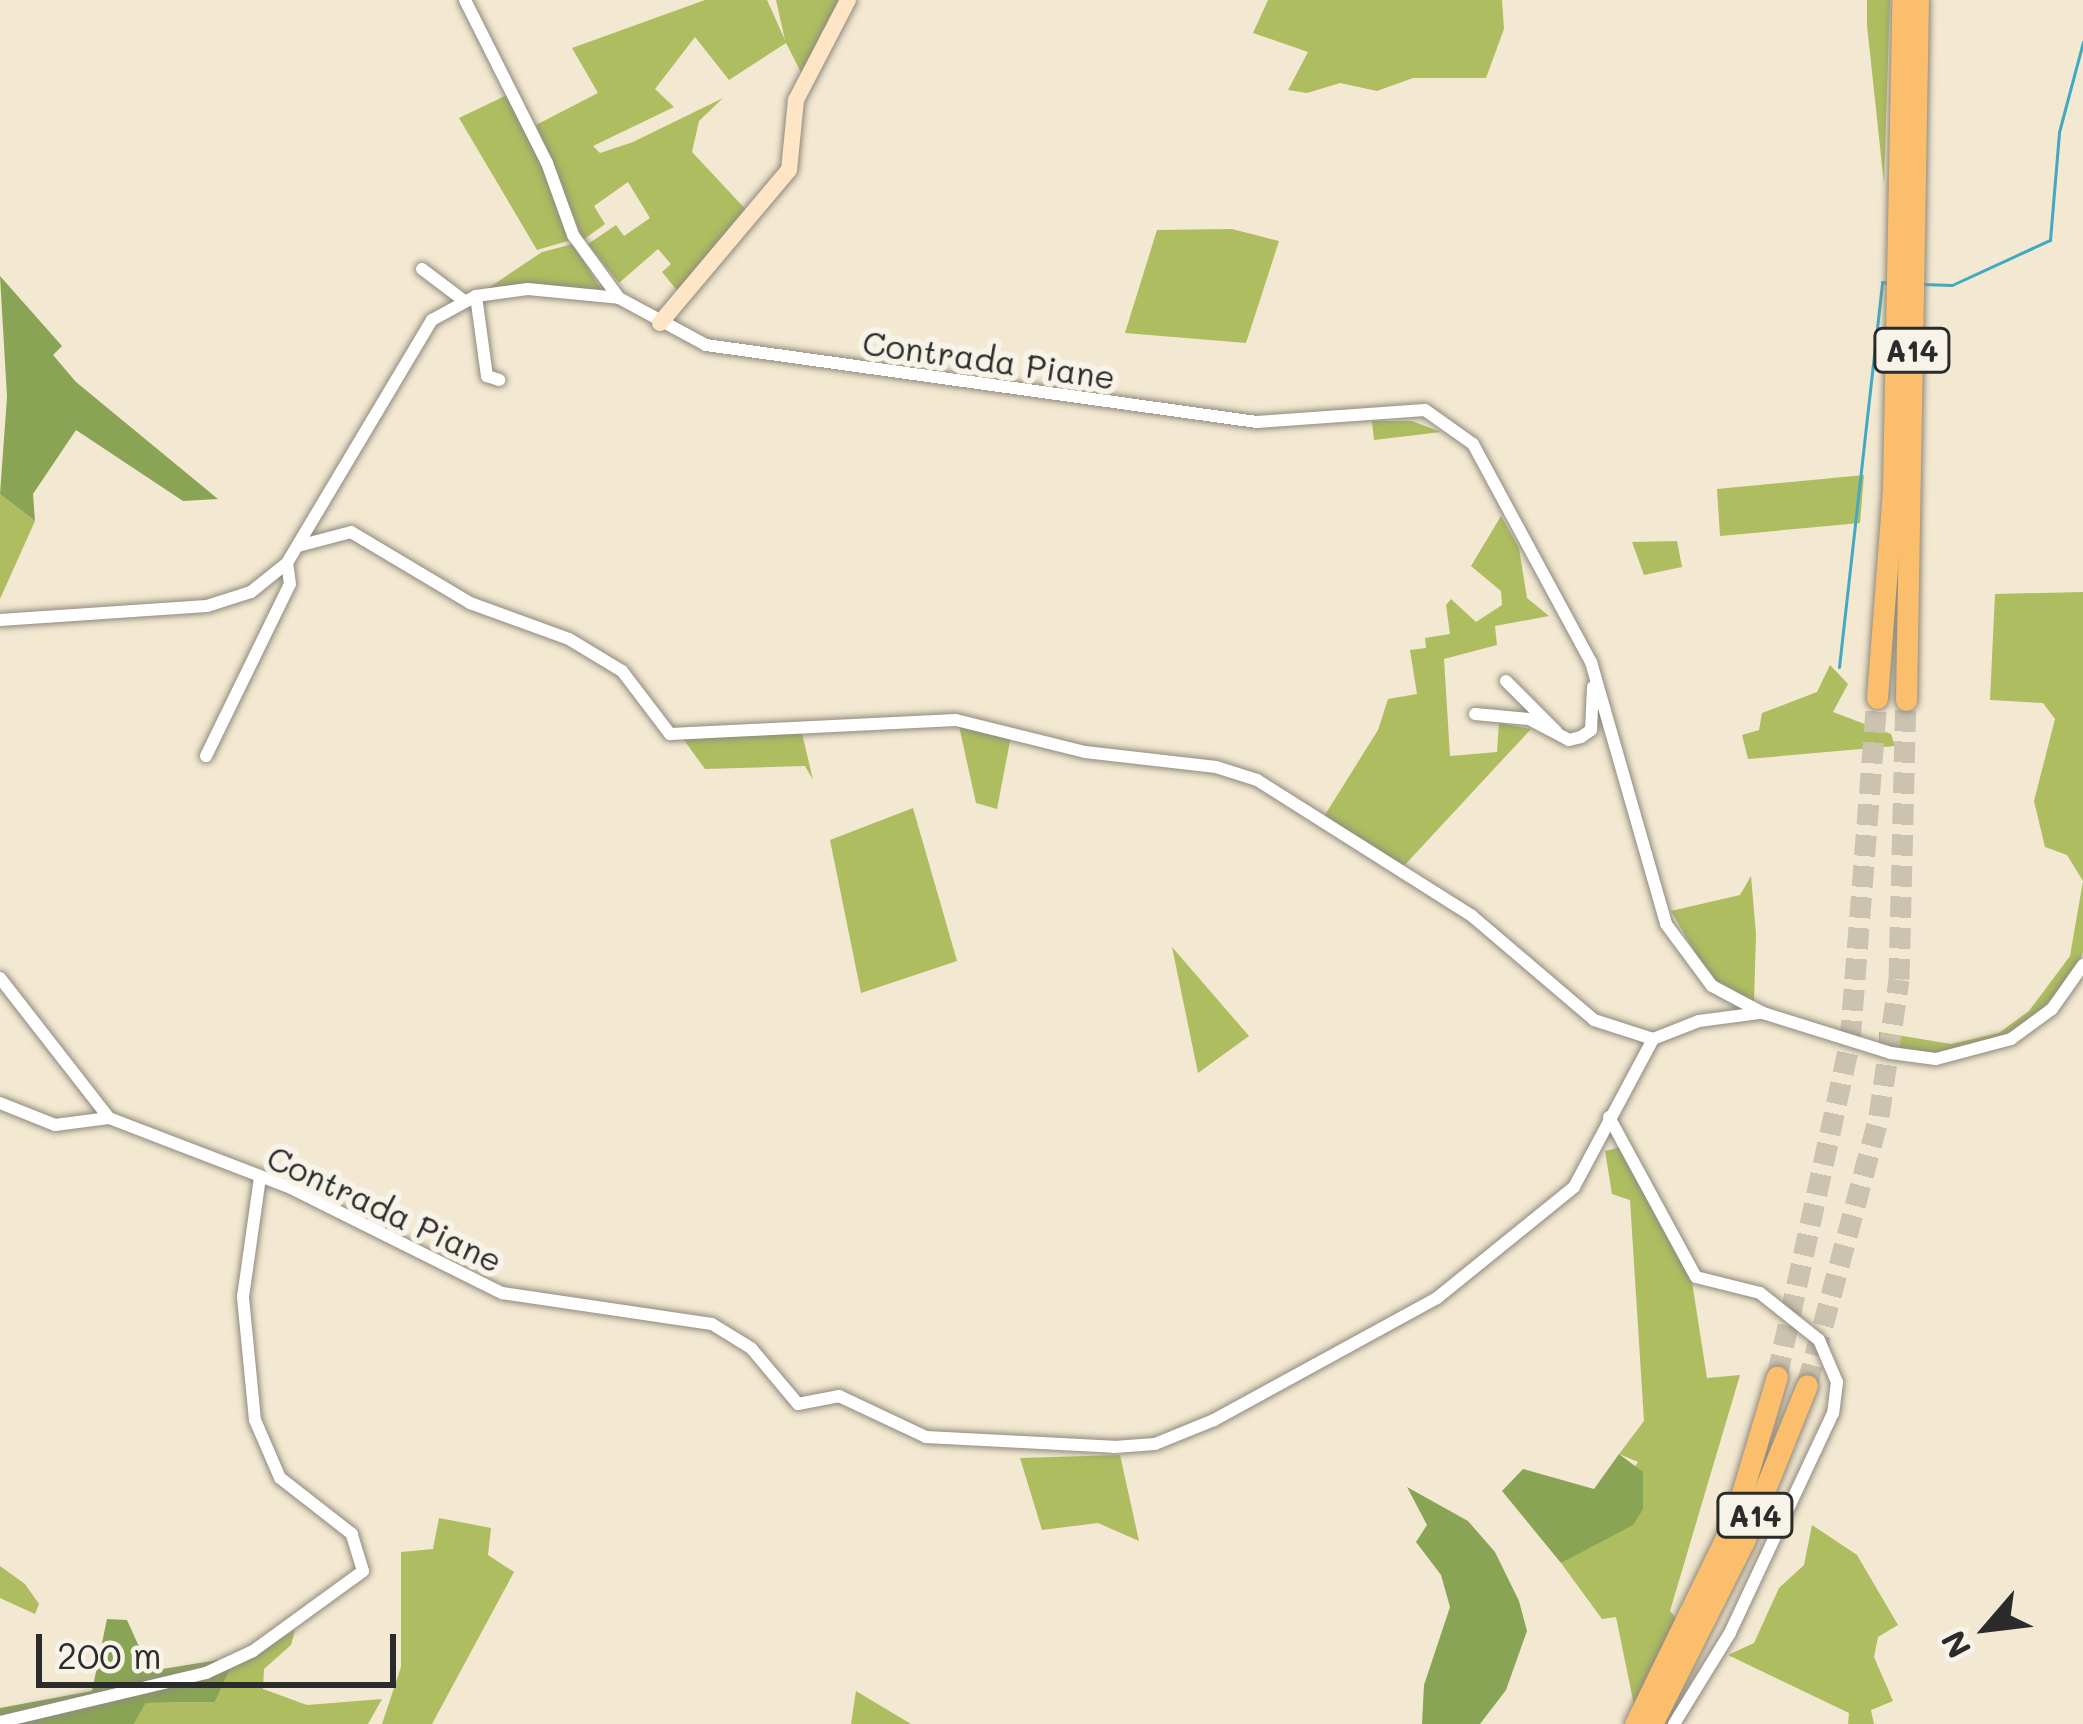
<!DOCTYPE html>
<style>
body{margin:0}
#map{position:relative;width:2083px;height:1724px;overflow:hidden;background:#f3e8d1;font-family:Mali,sans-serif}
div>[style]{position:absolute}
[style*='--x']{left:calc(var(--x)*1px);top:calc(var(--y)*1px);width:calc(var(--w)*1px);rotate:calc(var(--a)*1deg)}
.green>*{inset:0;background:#adbd60}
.forest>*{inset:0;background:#8aa456}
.stream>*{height:3px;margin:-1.5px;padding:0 1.5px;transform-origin:1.5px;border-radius:1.5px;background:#41a9c1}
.highway-tunnel>*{height:21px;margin-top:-10.5px;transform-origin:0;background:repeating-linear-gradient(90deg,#cbc2b0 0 21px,transparent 0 31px)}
.roads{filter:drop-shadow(0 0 3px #8f8a7e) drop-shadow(0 0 3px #8f8a7e)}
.street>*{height:12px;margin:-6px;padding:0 6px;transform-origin:6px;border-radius:6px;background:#fff}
.secondary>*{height:16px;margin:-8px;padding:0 8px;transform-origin:8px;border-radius:8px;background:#fde5c5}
.highway>*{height:21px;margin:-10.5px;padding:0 10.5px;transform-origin:10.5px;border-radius:10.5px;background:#fabe6d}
span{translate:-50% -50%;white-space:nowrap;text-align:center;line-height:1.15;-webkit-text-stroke:12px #f7f3e8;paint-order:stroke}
.shield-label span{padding:3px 9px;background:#f7f3e8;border:3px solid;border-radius:9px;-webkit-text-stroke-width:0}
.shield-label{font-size:30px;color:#2b2b2b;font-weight:700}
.street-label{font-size:33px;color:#2b2b2b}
.north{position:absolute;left:1927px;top:1568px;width:120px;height:120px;-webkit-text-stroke:9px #f7f3e8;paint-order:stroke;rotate:242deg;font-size:33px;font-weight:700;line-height:48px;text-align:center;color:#2b2b2b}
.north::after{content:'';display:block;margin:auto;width:42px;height:54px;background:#2b2b2b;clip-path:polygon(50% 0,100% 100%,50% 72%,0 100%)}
.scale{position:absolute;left:36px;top:1634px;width:360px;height:54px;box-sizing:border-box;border:6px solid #2b2b2b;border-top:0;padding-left:15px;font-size:36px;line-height:42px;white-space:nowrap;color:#2b2b2b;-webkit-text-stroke:9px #f7f3e8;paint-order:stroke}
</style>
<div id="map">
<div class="green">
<i style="clip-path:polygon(705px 0,767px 0,785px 40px,776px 0,844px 0,804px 78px,786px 43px,729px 80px,695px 37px,655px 89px,674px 107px,593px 146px,600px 153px,633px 142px,723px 98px,699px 121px,692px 152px,751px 215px,680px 294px,662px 272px,671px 264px,658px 249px,619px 283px,588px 244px,616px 225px,624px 236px,650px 218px,628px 182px,594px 206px,605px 224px,583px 240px,536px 125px,598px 93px,572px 48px)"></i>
<i style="clip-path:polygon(1268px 0,1502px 0,1504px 29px,1486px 78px,1413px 78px,1377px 91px,1340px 83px,1307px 93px,1288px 90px,1308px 52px,1253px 33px)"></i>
<i style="clip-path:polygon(1867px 0,1890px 0,1884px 184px,1867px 25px)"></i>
<i style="clip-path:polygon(509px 94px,539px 153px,571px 240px,537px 250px,459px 118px)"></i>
<i style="clip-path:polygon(1232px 229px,1279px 241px,1246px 343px,1125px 333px,1157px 230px)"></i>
<i style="clip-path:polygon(573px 244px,601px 289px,487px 289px,542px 252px)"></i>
<i style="clip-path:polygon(1372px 421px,1412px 421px,1441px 432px,1374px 440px)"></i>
<i style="clip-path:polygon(1864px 475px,1860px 523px,1720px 536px,1717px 489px)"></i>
<i style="clip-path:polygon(0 494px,35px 521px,0 599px)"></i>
<i style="clip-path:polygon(1501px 516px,1519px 548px,1527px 598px,1549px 616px,1495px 626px,1497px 645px,1444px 659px,1450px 756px,1497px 752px,1499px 723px,1531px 729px,1402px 868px,1323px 818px,1378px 730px,1388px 699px,1417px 694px,1410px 650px,1426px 648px,1425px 638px,1450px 634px,1446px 605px,1451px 599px,1476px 622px,1502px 605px,1501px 591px,1471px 566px)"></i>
<i style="clip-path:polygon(1677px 541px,1682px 567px,1644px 575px,1632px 542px)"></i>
<i style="clip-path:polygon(2083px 592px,2083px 952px,2074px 976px,2020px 1031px,1926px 1057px,1879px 1046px,1879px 1032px,1951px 1044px,1999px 1033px,2029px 1011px,2070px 956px,2083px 881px,2067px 855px,2045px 847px,2034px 801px,2055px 719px,2043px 703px,1990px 700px,1995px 594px)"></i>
<i style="clip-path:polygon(1830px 665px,1848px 684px,1833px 712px,1891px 734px,1895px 746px,1748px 759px,1742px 735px,1759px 730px,1762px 713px,1817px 692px)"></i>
<i style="clip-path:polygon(959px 726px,1011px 736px,997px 809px,976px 803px)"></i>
<i style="clip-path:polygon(801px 729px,813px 780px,805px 766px,705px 769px,681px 736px)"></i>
<i style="clip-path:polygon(913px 808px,957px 961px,861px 993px,830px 840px)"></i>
<i style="clip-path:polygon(1751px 876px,1756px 934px,1754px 1002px,1709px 976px,1671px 911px,1740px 895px)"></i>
<i style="clip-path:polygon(1172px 947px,1249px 1036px,1198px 1073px)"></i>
<i style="clip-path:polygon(1621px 1147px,1692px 1282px,1707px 1378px,1740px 1375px,1670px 1611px,1676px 1618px,1634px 1705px,1616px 1617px,1602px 1619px,1561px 1563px,1575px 1555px,1638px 1462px,1619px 1454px,1644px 1421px,1630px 1200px,1612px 1194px,1605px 1151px)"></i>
<i style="clip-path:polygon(1120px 1455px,1139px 1541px,1098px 1523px,1042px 1530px,1020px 1458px)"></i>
<i style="clip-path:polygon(439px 1518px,491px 1528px,488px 1555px,514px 1572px,432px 1724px,382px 1724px,401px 1667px,401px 1552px,433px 1549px)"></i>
<i style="clip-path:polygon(1812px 1525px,1857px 1555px,1898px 1625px,1878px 1637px,1874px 1657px,1893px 1701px,1871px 1710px,1874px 1724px,1848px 1724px,1849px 1713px,1728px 1655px,1754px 1643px,1779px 1588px,1804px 1565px)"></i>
<i style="clip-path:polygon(0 1566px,25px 1584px,39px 1604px,35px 1614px,0 1598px)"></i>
<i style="clip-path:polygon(295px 1630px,291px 1645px,264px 1669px,263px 1689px,307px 1705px,382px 1699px,368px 1724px,134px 1724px,146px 1703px,215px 1702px,231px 1667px)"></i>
<i style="clip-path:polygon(856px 1691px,911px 1724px,851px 1724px)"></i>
</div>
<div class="forest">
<i style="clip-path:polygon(0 276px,62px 346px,53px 355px,76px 382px,218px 499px,183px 501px,76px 430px,33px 494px,35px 521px,0 494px,7px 397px)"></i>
<i style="clip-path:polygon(1619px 1454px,1643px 1472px,1643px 1509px,1633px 1525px,1561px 1563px,1502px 1491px,1523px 1469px,1594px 1489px)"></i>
<i style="clip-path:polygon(1407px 1487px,1468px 1521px,1495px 1552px,1519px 1601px,1527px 1631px,1506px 1690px,1480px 1724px,1422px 1724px,1424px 1685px,1450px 1607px,1441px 1575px,1416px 1542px,1427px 1525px)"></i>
<i style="clip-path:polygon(107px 1619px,127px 1620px,150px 1671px,218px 1660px,231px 1667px,215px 1702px,146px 1703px,134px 1724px,0 1724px,0 1708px,92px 1691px)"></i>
</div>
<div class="stream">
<i style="--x:1922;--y:284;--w:30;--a:2"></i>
<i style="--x:1952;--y:285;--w:108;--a:-24.7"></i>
<i style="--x:2050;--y:240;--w:108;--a:-85.2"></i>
<i style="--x:2059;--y:132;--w:93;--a:-75.1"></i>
<i style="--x:1839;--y:667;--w:387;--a:-83.6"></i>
<i style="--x:1882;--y:282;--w:7;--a:8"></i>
</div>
<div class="highway-tunnel">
<i style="--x:1777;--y:1376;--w:343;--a:-77.7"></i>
<i style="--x:1850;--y:1041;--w:344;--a:-85.5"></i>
<i style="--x:1807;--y:1385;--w:278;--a:-75"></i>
<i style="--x:1879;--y:1116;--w:138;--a:-81.7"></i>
<i style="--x:1899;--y:979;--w:279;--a:-88.6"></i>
</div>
<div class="roads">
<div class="street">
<i style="--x:465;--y:0;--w:182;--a:63.3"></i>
<i style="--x:547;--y:163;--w:77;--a:70.1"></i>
<i style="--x:573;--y:235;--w:78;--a:53.9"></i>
<i style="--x:422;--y:269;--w:51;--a:37.1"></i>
<i style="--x:476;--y:296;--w:81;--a:82.2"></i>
<i style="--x:487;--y:376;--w:13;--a:18"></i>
<i style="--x:298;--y:546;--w:55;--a:-14.8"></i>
<i style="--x:351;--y:532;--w:139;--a:30.8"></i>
<i style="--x:470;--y:603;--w:105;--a:20"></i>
<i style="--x:569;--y:639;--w:62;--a:31.1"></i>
<i style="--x:622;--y:671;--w:79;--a:52.7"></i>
<i style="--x:670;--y:734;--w:286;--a:-2.8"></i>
<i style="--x:956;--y:720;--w:133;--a:13.9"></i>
<i style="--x:1085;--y:752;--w:132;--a:6.5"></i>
<i style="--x:1216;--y:767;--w:43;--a:17.6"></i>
<i style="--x:1257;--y:780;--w:254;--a:32.3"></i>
<i style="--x:1472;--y:916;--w:160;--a:40.4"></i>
<i style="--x:1594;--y:1020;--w:62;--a:17.9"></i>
<i style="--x:0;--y:620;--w:207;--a:-3.9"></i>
<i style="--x:207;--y:606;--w:46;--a:-17.7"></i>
<i style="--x:251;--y:592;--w:46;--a:-38.9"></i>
<i style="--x:287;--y:563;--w:283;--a:-59.2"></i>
<i style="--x:432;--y:320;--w:50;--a:-28.6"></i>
<i style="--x:476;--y:296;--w:52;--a:-7.7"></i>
<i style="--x:528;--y:289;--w:91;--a:5.6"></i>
<i style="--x:619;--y:298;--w:99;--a:28.4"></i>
<i style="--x:706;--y:345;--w:556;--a:7.96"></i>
<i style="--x:1257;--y:422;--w:168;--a:-4.1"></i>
<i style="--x:1425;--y:410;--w:59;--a:35.3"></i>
<i style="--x:1473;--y:444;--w:248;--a:61.6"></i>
<i style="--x:1591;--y:662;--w:273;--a:74"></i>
<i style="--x:1666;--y:924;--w:77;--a:53.4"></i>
<i style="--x:1712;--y:986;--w:58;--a:27.9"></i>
<i style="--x:1763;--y:1013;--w:134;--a:17.4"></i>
<i style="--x:1891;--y:1053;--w:45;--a:7.6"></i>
<i style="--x:1936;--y:1059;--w:78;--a:-14.9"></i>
<i style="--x:2011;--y:1039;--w:51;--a:-36.2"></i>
<i style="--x:2052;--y:1009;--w:54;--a:-54.8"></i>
<i style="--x:1506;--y:681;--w:71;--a:45"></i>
<i style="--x:1475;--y:714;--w:54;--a:5.3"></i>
<i style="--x:1529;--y:719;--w:45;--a:27.7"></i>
<i style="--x:1569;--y:740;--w:12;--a:-14"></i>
<i style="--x:1581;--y:737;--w:12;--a:-35"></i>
<i style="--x:1591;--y:730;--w:43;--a:-87.3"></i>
<i style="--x:206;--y:756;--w:191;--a:-64"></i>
<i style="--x:290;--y:584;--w:21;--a:-98"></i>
<i style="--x:0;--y:978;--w:177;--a:52.1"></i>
<i style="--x:109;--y:1118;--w:195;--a:21"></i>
<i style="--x:291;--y:1188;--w:236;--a:26.5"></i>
<i style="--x:502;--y:1293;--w:212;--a:8.4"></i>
<i style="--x:712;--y:1324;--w:46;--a:31.6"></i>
<i style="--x:751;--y:1348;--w:73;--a:50"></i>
<i style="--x:798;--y:1404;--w:42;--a:-11"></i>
<i style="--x:839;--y:1396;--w:96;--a:25.2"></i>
<i style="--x:926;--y:1437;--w:188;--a:3"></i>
<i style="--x:1114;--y:1447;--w:41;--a:-4.2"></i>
<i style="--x:1155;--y:1444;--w:64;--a:-22.1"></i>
<i style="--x:1214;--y:1420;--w:254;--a:-28.7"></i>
<i style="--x:1437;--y:1298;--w:176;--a:-39"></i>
<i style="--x:1574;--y:1187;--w:168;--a:-61.9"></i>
<i style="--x:1653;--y:1039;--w:49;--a:-21.4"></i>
<i style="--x:1699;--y:1021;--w:62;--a:-7.5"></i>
<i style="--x:0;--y:1103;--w:59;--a:21.8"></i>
<i style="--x:55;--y:1125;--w:54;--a:-7.4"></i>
<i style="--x:1609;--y:1117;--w:182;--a:61.5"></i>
<i style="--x:1696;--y:1277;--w:66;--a:14"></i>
<i style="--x:1760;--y:1293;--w:75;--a:38.5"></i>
<i style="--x:1819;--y:1340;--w:46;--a:66.8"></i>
<i style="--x:1837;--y:1382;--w:31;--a:97"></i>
<i style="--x:1833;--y:1413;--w:243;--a:115.1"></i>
<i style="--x:1730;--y:1633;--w:107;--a:121.6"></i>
<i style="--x:0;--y:1722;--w:212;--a:-13.4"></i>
<i style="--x:206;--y:1673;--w:52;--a:-25.1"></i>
<i style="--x:253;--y:1651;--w:136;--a:-36"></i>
<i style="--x:363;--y:1571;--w:39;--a:-107"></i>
<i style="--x:352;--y:1534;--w:91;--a:-142.1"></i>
<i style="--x:280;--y:1478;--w:63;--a:-113.3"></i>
<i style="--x:255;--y:1420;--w:124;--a:-95.6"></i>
<i style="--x:243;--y:1297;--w:121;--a:-81.9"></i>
</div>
<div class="secondary">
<i style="--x:660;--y:323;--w:200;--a:-49.9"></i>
<i style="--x:789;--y:170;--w:70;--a:-84.3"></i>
<i style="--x:796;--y:100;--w:113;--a:-62.5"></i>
</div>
<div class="highway">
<i style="--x:1877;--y:698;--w:211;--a:-85.6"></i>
<i style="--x:1893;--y:488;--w:488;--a:-88.9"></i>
<i style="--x:1906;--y:700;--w:700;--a:-89.02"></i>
<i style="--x:1635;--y:1724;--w:224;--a:-64"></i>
<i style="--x:1733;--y:1523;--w:153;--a:-73.3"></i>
<i style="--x:1652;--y:1724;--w:205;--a:-63.3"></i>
<i style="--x:1744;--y:1541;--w:168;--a:-68"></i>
</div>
</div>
<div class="shield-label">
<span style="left:1912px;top:350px">A14</span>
<span style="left:1755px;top:1515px">A14</span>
</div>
<div class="street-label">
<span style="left:989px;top:359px;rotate:8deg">Contrada Piane</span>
<span style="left:385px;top:1208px;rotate:25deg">Contrada Piane</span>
</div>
<div class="north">N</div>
<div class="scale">200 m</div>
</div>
